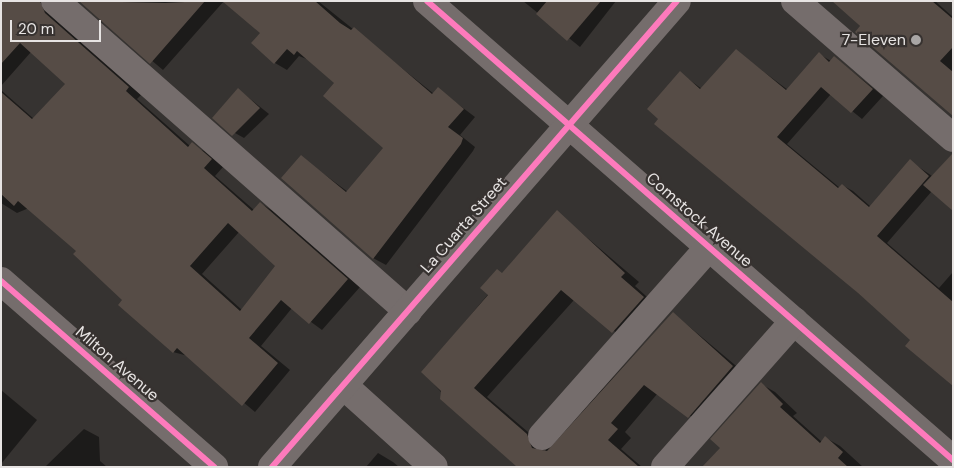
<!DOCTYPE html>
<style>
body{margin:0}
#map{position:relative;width:954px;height:468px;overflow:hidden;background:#363331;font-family:"DM Sans",sans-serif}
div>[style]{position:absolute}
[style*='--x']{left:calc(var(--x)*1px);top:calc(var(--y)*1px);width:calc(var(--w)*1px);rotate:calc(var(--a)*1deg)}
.shadow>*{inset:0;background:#0007}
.building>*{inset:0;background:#564c46}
.minor>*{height:28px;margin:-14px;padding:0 14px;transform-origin:14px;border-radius:14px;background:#756d6c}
.cycleway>*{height:6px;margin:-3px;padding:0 3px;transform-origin:3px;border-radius:3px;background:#fd7abc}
.dots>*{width:14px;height:14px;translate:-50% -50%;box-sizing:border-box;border:2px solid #373230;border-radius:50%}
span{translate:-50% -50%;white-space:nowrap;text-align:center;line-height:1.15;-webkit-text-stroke:4.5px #373230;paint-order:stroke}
.poi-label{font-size:16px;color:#e7e4e3}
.right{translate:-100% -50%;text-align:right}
.street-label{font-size:16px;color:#e7e4e3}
.frame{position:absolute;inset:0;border:2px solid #e7e4e3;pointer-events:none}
.scale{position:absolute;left:10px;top:20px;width:91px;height:22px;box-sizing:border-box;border:2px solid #e7e4e3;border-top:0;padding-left:6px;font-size:15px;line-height:18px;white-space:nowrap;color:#e7e4e3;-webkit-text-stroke:4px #373230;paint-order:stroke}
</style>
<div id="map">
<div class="shadow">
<i style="clip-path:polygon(evenodd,1px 1px,55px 1px,52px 14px,57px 21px,141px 95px,137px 99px,190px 146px,204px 151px,223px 167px,215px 176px,254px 210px,260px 203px,273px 211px,360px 287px,322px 330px,292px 308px,261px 346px,290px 370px,255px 412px,188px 356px,173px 352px,77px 251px,29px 208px,17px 213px,1px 203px,1px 90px,34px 119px,67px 84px,31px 52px,1px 86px,1px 1px,239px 232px,277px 266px,242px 310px,202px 274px,239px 232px)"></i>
<i style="clip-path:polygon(81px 1px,318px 1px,434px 94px,438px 89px,475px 117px,460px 135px,475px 147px,473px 151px,386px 265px,373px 258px,301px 157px,348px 192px,385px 148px,336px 83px,309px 60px,299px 56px,287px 70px,275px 63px,261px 33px,224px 1px,163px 70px)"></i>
<i style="clip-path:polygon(523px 1px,616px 1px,580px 47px)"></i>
<i style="clip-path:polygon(834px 1px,935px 1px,953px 17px,953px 115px)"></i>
<i style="clip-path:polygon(736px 51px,788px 90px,819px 54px,831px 61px,835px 58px,883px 96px,862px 119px,831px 94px,787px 144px,840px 188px,842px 185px,853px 191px,871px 207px,910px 161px,932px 176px,953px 154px,932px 191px,887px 243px,939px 288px,953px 272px,953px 384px,912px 340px,660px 119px,680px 73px,702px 89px)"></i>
<i style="clip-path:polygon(239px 90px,269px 114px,244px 138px,235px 133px)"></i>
<i style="clip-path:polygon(557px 212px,639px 282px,635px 286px,657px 306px,627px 341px,574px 300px,487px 397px,541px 443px,544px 452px,673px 313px,747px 375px,703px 425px,658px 393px,625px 432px,631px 438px,621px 449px,642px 467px,518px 467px,441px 399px,441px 392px,423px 372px)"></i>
<i style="clip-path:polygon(761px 384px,775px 392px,797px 413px,793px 416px,822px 442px,826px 438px,840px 446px,863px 467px,704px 467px,721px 448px)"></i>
<i style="clip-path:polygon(1px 390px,37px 420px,1px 464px)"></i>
<i style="clip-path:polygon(84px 429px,99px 437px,100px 461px,107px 467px,45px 467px)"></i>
<i style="clip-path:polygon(378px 453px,393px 462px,399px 467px,366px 467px)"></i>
</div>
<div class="building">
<i style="clip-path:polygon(evenodd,1px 1px,40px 1px,45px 13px,129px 87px,126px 91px,188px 147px,192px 142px,212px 159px,204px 168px,252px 211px,260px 202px,348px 279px,309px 324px,281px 300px,249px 338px,278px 363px,242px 406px,177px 348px,173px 353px,118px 305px,122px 300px,73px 254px,76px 251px,18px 201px,14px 206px,1px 194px,1px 92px,32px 119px,65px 84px,20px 43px,1px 64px,1px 1px,228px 223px,275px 266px,240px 311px,190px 266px,228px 223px)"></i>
<i style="clip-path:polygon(79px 1px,165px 3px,205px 1px,150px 64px)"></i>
<i style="clip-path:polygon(222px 1px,315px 1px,340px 23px,351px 30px,354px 27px,432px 94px,438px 87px,464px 109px,448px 127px,463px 138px,461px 144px,373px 259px,281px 178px,301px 155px,346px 192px,383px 148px,323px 96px,334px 83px,297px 51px,294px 55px,287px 49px,274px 64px,251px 43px,260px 33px)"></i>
<i style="clip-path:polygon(547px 1px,601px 1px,567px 41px,536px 14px)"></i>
<i style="clip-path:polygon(832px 1px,932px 1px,953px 19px,953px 47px,940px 61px,953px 72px,953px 116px,855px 32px,860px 26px)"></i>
<i style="clip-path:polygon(736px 49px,786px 90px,819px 52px,829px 62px,834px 56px,873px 89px,851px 113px,821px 87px,777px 137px,838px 188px,842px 184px,869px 207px,910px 159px,929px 176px,877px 236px,953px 302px,953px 386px,905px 346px,910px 340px,858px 293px,654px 124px,658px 119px,647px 109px,680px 71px,700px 89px)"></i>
<i style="clip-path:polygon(238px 88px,260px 108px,232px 136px,212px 118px)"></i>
<i style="clip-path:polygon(953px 153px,953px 211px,923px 185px)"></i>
<i style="clip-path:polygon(557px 210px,625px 273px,621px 277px,644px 297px,612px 333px,561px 290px,474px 388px,527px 434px,532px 448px,547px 451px,673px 312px,733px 366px,688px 418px,644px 385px,611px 423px,618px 429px,608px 440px,639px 467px,517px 467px,440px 399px,441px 391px,421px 372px,488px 295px,480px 288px,497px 269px,502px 273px)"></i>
<i style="clip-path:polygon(761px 382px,783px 404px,780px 407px,820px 443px,825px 436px,843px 452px,838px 458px,848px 467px,702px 467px,720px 448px,710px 439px)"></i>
</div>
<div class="minor">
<i style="--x:55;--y:1;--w:470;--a:41.3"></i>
<i style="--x:427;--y:1;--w:698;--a:41.11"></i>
<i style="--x:795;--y:1;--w:209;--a:40.9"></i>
<i style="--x:1;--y:281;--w:283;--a:41.1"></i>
<i style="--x:343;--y:385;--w:122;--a:42"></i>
<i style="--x:542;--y:436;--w:252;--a:-48.5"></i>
<i style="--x:272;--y:467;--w:617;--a:-49.01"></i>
<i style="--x:665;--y:467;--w:195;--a:-48.5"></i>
</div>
<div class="cycleway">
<i style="--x:427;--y:1;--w:698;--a:41.11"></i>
<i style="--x:1;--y:281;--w:283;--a:41.1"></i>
<i style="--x:272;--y:467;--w:617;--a:-49.01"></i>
</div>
<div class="dots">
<i style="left:916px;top:40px;background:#a9a6a5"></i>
</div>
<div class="poi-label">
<span class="right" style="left:906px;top:40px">7-Eleven</span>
</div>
<div class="street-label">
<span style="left:699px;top:220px;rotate:41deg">Comstock Avenue</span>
<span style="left:464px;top:225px;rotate:-49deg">La Cuarta Street</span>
<span style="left:117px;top:364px;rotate:41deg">Milton Avenue</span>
</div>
<div class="frame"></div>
<div class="scale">20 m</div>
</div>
